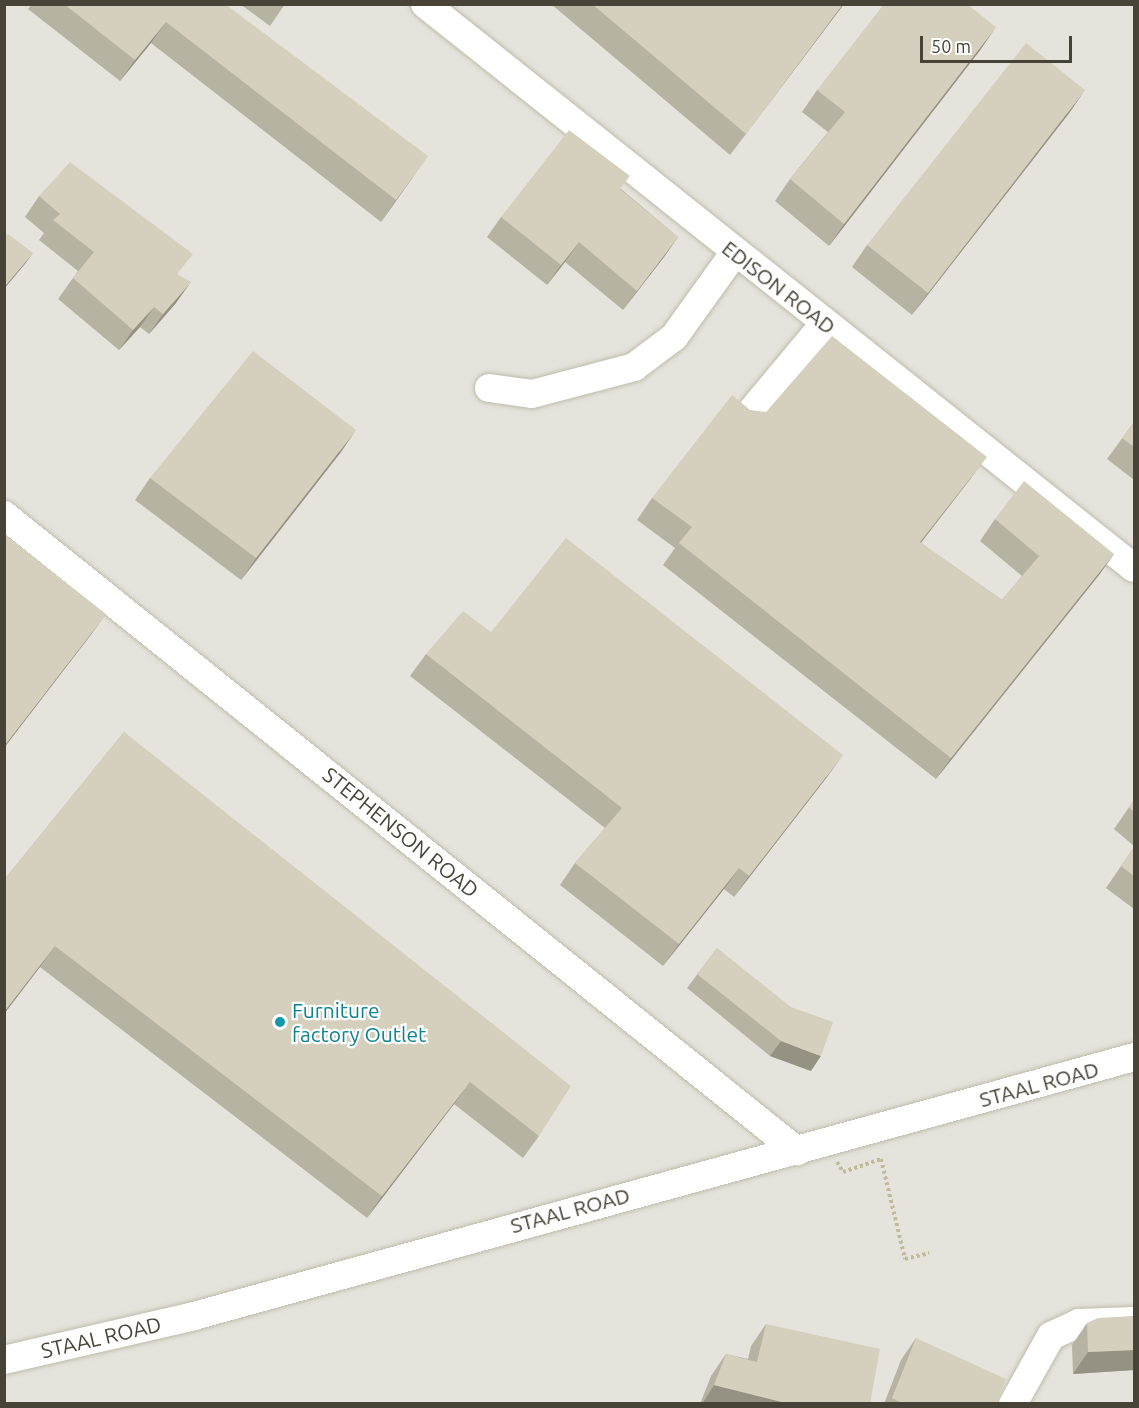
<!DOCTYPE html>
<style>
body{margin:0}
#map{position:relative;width:1139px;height:1408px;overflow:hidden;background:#f4f2e7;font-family:Ubuntu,sans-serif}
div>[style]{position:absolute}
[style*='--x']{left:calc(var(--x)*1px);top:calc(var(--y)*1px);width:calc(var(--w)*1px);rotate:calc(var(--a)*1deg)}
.industrial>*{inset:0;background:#e6e3dc}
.path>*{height:4px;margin-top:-2px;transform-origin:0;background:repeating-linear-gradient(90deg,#c1bb9b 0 3px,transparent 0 6px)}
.roads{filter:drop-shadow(0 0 2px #bfbcaa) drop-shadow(0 0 2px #bfbcaa)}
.minor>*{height:28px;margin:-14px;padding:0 14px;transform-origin:14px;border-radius:14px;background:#fff}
.wall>*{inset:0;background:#b7b3a3}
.shaded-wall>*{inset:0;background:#959284}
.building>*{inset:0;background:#d5d0bd}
.dots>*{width:16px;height:16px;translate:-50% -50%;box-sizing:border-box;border:3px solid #fff;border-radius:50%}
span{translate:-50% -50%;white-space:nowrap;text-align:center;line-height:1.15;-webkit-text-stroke:4.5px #fff;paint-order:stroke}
.street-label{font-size:21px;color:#474336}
.culture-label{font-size:21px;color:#0d838f}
.left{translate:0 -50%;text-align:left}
.frame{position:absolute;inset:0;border:6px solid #474336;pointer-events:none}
.scale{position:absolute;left:920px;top:36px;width:152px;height:27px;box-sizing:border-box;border:3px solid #474336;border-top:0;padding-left:8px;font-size:18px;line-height:21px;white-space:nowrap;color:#474336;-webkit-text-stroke:4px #fff;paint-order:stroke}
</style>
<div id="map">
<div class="industrial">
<i style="clip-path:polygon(5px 5px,1134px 5px,1134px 1403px,5px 1403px)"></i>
</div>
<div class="path">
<i style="--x:837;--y:1162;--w:12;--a:59"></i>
<i style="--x:843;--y:1172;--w:40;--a:-18.9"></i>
<i style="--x:881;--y:1159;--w:103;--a:76.5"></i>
<i style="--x:905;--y:1259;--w:25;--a:-14"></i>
</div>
<div class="roads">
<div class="minor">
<i style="--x:425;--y:4;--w:906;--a:38.5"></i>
<i style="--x:489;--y:388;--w:43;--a:7.9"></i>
<i style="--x:532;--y:394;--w:106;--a:-14.8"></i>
<i style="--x:634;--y:367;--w:50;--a:-36.9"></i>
<i style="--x:674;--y:337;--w:105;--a:-54.3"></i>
<i style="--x:745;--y:419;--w:125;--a:-50.2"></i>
<i style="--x:4;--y:515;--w:1017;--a:38.73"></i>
<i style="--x:4;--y:1360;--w:195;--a:-13"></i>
<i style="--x:194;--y:1316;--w:975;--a:-15.4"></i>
<i style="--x:1013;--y:1404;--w:78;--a:-60.8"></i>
<i style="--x:1051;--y:1336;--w:31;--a:-25"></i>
<i style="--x:1079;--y:1323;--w:55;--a:-2.1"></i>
</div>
</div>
<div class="wall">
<i style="clip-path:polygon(32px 4px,225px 4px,413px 177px,381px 222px,151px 43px,120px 81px,28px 9px)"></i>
<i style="clip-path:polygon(240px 4px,285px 4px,270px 26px)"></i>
<i style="clip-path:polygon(551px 4px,844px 4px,730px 155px)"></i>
<i style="clip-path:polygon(981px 49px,829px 246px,775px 201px,790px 179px,828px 132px,802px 112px,817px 90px)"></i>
<i style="clip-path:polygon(1070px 112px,912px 315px,852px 267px,867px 245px)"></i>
<i style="clip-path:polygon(621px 189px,678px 237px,664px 257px,623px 310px,565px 262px,547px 285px,487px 237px,501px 217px)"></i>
<i style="clip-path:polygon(39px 196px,178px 274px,176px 303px,149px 334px,140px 327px,119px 350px,58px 299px,78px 271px,39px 240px,44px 233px,25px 217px)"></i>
<i style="clip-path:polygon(750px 410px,971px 478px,921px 543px,1002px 600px,1022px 576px,980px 541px,995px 519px,1114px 554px,1099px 575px,936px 779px,663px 565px,675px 548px,637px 520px,652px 498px)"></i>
<i style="clip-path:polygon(1134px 422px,1134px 480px,1107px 459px)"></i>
<i style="clip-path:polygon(341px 452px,241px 580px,135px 500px,150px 478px)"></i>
<i style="clip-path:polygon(491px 632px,827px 777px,734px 897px,724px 889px,663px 966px,560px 885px,575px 863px,605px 828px,410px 676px,426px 654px)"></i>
<i style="clip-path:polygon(124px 732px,539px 1136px,523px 1158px,454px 1104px,367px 1218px,40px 967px,4px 1014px,4px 880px)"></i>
<i style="clip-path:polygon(1134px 800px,1134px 846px,1114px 829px)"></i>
<i style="clip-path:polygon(1134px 847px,1134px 909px,1106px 888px)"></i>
<i style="clip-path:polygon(717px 948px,811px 1071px,770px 1056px,687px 988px)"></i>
<i style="clip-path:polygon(1134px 1316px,1134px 1370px,1073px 1374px,1072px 1345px,1087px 1323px)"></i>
<i style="clip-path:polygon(766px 1324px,870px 1404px,700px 1404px,711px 1376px,726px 1354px,748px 1359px,751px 1346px)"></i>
<i style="clip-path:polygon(916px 1338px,996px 1404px,884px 1404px,901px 1360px)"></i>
</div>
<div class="shaded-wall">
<i style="clip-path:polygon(843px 4px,844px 4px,730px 155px,746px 134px)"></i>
<i style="clip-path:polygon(166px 22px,151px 43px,120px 81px,135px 60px)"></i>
<i style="clip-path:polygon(996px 27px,981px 49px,829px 246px,844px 224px)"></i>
<i style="clip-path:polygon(1085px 90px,1070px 112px,912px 315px,928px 293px)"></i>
<i style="clip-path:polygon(428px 156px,413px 177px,381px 222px,396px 200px)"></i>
<i style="clip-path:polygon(678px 237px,664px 257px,623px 310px,637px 291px)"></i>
<i style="clip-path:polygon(579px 242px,565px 262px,547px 285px,561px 265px)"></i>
<i style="clip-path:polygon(33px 253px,25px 264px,4px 289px,4px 287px)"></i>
<i style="clip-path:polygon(191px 282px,176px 303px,149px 334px,163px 314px)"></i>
<i style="clip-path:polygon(154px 307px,140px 327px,119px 350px,133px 330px)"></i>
<i style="clip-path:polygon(356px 430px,341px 452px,241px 580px,256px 558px)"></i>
<i style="clip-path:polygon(987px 457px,971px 478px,904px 564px,920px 542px)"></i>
<i style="clip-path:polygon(1114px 554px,1099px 575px,936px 779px,951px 758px)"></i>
<i style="clip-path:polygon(106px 614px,90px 636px,4px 748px,4px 746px)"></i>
<i style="clip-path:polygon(843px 755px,827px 777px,734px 897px,749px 876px)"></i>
<i style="clip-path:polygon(739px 868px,724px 889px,663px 966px,679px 944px)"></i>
<i style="clip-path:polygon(55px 946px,40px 967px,4px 1014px,4px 1012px)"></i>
<i style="clip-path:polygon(781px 1041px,821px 1056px,811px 1071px,770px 1056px)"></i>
<i style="clip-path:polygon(470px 1082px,454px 1104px,367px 1218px,382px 1196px)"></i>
<i style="clip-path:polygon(1134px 1350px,1134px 1370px,1073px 1374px,1088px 1352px)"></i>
<i style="clip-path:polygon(714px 1385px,790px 1404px,702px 1404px)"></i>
</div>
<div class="building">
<i style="clip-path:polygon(64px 4px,225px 4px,428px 156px,396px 200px,166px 22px,135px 60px)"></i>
<i style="clip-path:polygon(592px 4px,843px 4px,746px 134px)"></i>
<i style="clip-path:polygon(884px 4px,967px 4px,996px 27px,844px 224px,790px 179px,845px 112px,817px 90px)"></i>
<i style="clip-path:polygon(1026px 43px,1085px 90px,928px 293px,867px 245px)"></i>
<i style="clip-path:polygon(569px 130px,630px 176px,620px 189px,678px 237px,637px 291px,579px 242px,561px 265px,501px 217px)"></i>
<i style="clip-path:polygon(70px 162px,193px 254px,177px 274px,191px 282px,163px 314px,154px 307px,133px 330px,73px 278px,94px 252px,53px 220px,60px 214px,39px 196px)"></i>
<i style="clip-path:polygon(8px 234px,33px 253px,4px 287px,4px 238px)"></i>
<i style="clip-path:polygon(832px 336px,987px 457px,920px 542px,1002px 600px,1039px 556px,995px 519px,1024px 481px,1114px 554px,951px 758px,679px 543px,692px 527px,652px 498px,732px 395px,750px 410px,766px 412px)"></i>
<i style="clip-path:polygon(253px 351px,356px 430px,256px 558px,150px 478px)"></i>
<i style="clip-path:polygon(1134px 422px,1134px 447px,1122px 438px)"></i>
<i style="clip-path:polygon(4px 534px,106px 614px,4px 746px)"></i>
<i style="clip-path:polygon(566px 538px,843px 755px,749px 876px,739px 868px,679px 944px,575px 863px,622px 808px,426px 654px,463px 611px,491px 632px)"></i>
<i style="clip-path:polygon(124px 732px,571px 1086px,539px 1136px,470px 1082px,382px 1196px,55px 946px,4px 1012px,4px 880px)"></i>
<i style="clip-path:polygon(1134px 800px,1134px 812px,1129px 807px)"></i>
<i style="clip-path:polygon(1134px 847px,1134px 876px,1121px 866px)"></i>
<i style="clip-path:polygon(717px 948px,791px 1007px,833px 1022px,821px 1056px,781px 1041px,697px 974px)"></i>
<i style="clip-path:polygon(1134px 1316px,1134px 1350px,1088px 1352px,1087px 1323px,1098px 1318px)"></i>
<i style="clip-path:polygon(766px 1324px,880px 1349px,870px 1404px,790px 1404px,714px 1385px,726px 1354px,757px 1362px)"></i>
<i style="clip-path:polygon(916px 1338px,1006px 1379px,996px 1404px,904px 1404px,892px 1398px)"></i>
</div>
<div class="dots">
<i style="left:280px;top:1022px;background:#0f9aa8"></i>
</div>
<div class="street-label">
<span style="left:779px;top:287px;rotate:38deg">EDISON ROAD</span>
<span style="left:401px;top:832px;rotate:39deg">STEPHENSON ROAD</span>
<span style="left:1039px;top:1084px;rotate:-15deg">STAAL ROAD</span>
<span style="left:570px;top:1210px;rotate:-15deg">STAAL ROAD</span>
<span style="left:101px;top:1337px;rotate:-13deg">STAAL ROAD</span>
</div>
<div class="culture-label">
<span class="left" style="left:292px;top:1022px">Furniture<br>factory Outlet</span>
</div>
<div class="frame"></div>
<div class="scale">50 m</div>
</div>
